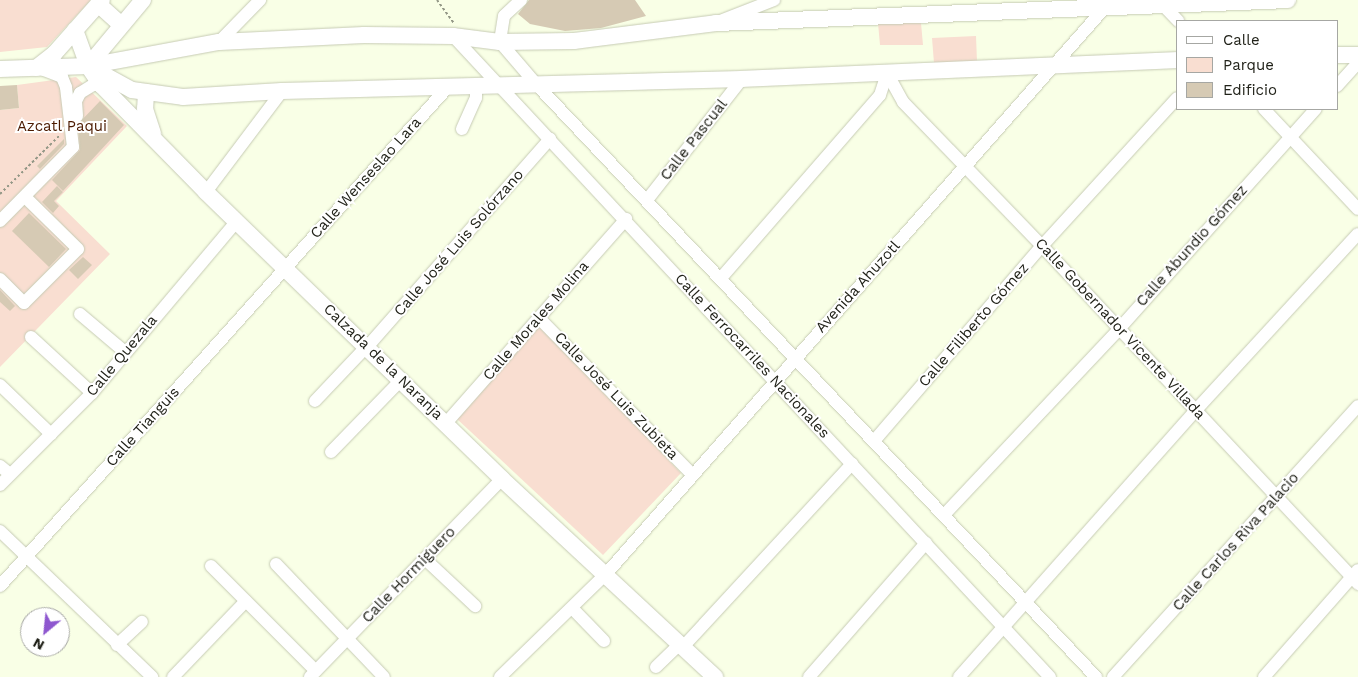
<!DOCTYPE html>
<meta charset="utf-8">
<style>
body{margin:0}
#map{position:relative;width:1358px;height:677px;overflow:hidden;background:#f9ffe6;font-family:"Work Sans",sans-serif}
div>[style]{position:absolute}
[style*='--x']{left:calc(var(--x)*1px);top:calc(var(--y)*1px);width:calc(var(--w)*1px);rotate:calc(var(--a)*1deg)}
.green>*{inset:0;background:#f9ded1}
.building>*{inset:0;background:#d6cab4}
.path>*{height:2px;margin-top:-1px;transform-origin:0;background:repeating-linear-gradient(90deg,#939786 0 2.5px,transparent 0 5px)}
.roads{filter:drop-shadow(0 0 1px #c6cbb4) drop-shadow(0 0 1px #c6cbb4)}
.minor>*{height:12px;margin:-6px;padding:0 6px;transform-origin:6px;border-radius:6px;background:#fff}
.major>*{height:16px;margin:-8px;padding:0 8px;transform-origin:8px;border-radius:8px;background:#fff}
span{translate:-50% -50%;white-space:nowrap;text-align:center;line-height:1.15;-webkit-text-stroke:4px #fff;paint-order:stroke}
.park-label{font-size:15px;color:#4b1a00}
.street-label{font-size:15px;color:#212219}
.legend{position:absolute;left:1176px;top:20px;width:162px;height:90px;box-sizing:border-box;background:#fff;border:1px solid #a6a7a3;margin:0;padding:6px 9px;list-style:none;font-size:15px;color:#212219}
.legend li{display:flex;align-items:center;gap:10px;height:25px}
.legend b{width:25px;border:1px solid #a6a7a3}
.north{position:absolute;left:20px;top:607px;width:50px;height:50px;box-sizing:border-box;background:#fff;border:1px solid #a6a7a3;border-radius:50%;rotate:208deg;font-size:14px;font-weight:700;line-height:20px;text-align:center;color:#212219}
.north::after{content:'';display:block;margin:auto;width:18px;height:22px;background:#8e57cf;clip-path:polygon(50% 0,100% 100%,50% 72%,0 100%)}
</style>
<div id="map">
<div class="green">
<i style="clip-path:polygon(0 0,91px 0,47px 47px,0 52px)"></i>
<i style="clip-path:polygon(878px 23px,921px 23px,923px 45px,880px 45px)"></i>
<i style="clip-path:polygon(976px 36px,977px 62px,934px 63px,932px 38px)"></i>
<i style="clip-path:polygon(76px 77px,127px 126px,56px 201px,110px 254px,0 367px,0 110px,19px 108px,17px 85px)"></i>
<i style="clip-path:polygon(539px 325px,681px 473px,603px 555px,457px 419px)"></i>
</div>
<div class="building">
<i style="clip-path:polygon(529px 0,635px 0,646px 16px,601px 28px,565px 31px,530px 24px,518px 14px)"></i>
<i style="clip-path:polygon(17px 85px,19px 108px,0 110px,0 86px)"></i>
<i style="clip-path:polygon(100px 101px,124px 125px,63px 191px,52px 180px,80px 150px,78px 124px)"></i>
<i style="clip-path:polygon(64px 139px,64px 144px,40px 169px,37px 166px)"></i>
<i style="clip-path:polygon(57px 186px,63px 192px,54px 201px,59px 206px,53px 213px,42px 202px)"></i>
<i style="clip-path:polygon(29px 213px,66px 249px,49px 267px,12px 231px)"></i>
<i style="clip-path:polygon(83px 257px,92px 265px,78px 279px,69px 270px)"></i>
<i style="clip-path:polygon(0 290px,15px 306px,10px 311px,0 302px)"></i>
</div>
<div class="path">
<i style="--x:437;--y:0;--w:29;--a:54"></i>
<i style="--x:0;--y:194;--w:84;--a:-44.5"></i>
</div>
<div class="roads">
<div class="minor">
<i style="--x:521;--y:0;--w:23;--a:137"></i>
<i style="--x:504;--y:16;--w:26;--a:99"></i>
<i style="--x:500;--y:42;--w:55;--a:49.4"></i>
<i style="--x:536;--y:84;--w:816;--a:46.64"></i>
<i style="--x:1159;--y:1;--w:28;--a:46"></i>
<i style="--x:723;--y:20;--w:55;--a:-21.4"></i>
<i style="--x:453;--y:36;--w:876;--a:47.04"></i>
<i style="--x:219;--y:42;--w:59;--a:-45.7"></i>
<i style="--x:887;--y:73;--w:33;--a:61"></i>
<i style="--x:903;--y:102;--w:200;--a:46"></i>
<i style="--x:1042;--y:246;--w:463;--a:46.9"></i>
<i style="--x:1337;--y:86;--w:31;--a:-48"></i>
<i style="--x:1264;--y:109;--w:137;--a:46.8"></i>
<i style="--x:77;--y:116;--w:15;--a:-94"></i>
<i style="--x:76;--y:101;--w:9;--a:-63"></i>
<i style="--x:80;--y:93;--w:15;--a:-32"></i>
<i style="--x:93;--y:85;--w:8;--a:0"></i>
<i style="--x:462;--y:129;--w:34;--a:-66"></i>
<i style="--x:476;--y:98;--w:12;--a:-90"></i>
<i style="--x:206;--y:192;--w:126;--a:-53"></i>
<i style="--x:647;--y:200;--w:154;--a:-51.9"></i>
<i style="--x:0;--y:221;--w:104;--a:-45.4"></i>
<i style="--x:73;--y:147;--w:60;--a:-96.7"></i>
<i style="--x:66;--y:87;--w:11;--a:-112"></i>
<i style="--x:62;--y:77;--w:19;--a:-159"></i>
<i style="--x:721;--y:278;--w:242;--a:-49"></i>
<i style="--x:880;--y:95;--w:23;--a:-72"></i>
<i style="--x:0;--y:279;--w:34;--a:45"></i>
<i style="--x:24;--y:303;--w:76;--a:-45"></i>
<i style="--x:78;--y:249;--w:74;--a:-135.5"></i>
<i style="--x:80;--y:314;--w:59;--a:40.2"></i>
<i style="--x:539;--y:318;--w:219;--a:45.6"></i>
<i style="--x:31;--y:337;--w:83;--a:42.6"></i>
<i style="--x:368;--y:346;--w:276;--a:-48.7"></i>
<i style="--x:0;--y:385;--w:71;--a:43.9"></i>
<i style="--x:315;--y:401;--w:76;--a:-46.6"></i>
<i style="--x:447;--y:422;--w:271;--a:-48.6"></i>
<i style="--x:874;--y:441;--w:257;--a:-49.3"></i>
<i style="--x:1042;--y:246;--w:200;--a:-47.6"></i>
<i style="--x:331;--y:452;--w:102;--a:-45.8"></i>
<i style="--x:0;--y:466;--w:13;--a:39"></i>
<i style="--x:0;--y:485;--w:130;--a:-45"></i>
<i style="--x:92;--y:393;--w:225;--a:-49.9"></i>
<i style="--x:944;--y:515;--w:255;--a:-46.7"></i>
<i style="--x:1119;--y:329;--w:295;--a:-48.2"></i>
<i style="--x:0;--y:531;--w:211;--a:43.8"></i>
<i style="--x:425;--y:559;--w:69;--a:43.2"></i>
<i style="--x:276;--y:564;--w:156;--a:46.3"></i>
<i style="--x:211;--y:566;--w:148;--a:45"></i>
<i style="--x:0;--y:586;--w:669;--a:-48.09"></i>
<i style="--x:572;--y:608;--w:46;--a:45.9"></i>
<i style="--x:117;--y:645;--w:34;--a:-43"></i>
<i style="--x:682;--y:648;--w:251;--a:-47.3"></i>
<i style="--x:656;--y:667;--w:32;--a:-44"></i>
<i style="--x:173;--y:677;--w:105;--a:-46.2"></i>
<i style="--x:310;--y:677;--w:276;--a:-45.9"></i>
<i style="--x:500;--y:677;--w:148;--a:-44.2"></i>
<i style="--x:606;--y:574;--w:760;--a:-48.63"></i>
<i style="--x:809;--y:677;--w:178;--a:-48.9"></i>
<i style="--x:959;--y:677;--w:357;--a:-48.4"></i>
<i style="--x:1196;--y:410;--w:239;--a:-47.4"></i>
<i style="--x:1113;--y:677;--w:365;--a:-47.9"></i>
<i style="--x:1264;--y:677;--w:142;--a:-48.7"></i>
</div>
<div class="major">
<i style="--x:98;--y:4;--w:31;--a:42"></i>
<i style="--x:75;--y:30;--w:38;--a:70"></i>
<i style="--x:88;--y:66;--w:23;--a:56"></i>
<i style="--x:101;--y:85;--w:150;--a:45.5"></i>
<i style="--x:206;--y:192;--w:412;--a:44.1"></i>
<i style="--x:502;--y:479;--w:291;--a:42.9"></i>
<i style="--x:1337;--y:55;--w:21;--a:0"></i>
<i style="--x:88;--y:66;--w:50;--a:28.6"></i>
<i style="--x:132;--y:90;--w:51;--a:7.8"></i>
<i style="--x:183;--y:97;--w:99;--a:-3.5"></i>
<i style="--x:282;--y:91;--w:460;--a:-1.5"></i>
<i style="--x:742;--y:79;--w:435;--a:-2.5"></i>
<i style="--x:88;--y:66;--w:86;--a:-50.2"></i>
<i style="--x:36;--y:68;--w:23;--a:-38"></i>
<i style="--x:54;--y:54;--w:72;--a:-48.4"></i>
<i style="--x:0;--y:69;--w:88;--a:-2"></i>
<i style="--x:88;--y:66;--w:133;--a:-10.4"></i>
<i style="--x:219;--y:42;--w:145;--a:-2.8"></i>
<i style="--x:364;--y:35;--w:89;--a:0.6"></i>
<i style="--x:453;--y:36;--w:47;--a:7.3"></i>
<i style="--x:500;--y:42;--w:74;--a:-0.8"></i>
<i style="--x:574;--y:41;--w:143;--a:-7.2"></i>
<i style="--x:716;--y:23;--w:572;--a:-2.3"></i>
<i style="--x:146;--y:92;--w:17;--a:93"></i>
<i style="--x:145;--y:109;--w:26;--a:72"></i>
</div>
</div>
<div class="park-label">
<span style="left:62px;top:127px">Azcatl Paqui</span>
</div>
<div class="street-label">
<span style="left:694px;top:140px;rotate:-52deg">Calle Pascual</span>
<span style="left:366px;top:178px;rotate:-48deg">Calle Wenseslao Lara</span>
<span style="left:459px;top:243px;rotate:-49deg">Calle José Luis Solórzano</span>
<span style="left:1192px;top:246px;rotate:-48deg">Calle Abundio Gómez</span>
<span style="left:858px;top:287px;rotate:-48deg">Avenida Ahuzotl</span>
<span style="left:536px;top:321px;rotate:-49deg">Calle Morales Molina</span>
<span style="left:974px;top:325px;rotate:-49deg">Calle Filiberto Gómez</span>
<span style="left:1120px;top:329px;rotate:47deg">Calle Gobernador Vicente Villada</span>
<span style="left:122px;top:356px;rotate:-50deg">Calle Quezala</span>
<span style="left:752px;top:356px;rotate:47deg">Calle Ferrocarriles Nacionales</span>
<span style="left:383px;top:362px;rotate:44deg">Calzada de la Naranja</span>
<span style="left:616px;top:396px;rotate:46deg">Calle José Luis Zubieta</span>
<span style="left:143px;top:427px;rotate:-48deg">Calle Tianguis</span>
<span style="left:1236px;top:542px;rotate:-48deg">Calle Carlos Riva Palacio</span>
<span style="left:409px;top:575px;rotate:-46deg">Calle Hormiguero</span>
</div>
<ul class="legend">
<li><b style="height:6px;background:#fff"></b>Calle</li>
<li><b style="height:14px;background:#f9ded1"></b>Parque</li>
<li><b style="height:14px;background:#d6cab4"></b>Edificio</li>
</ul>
<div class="north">N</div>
</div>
